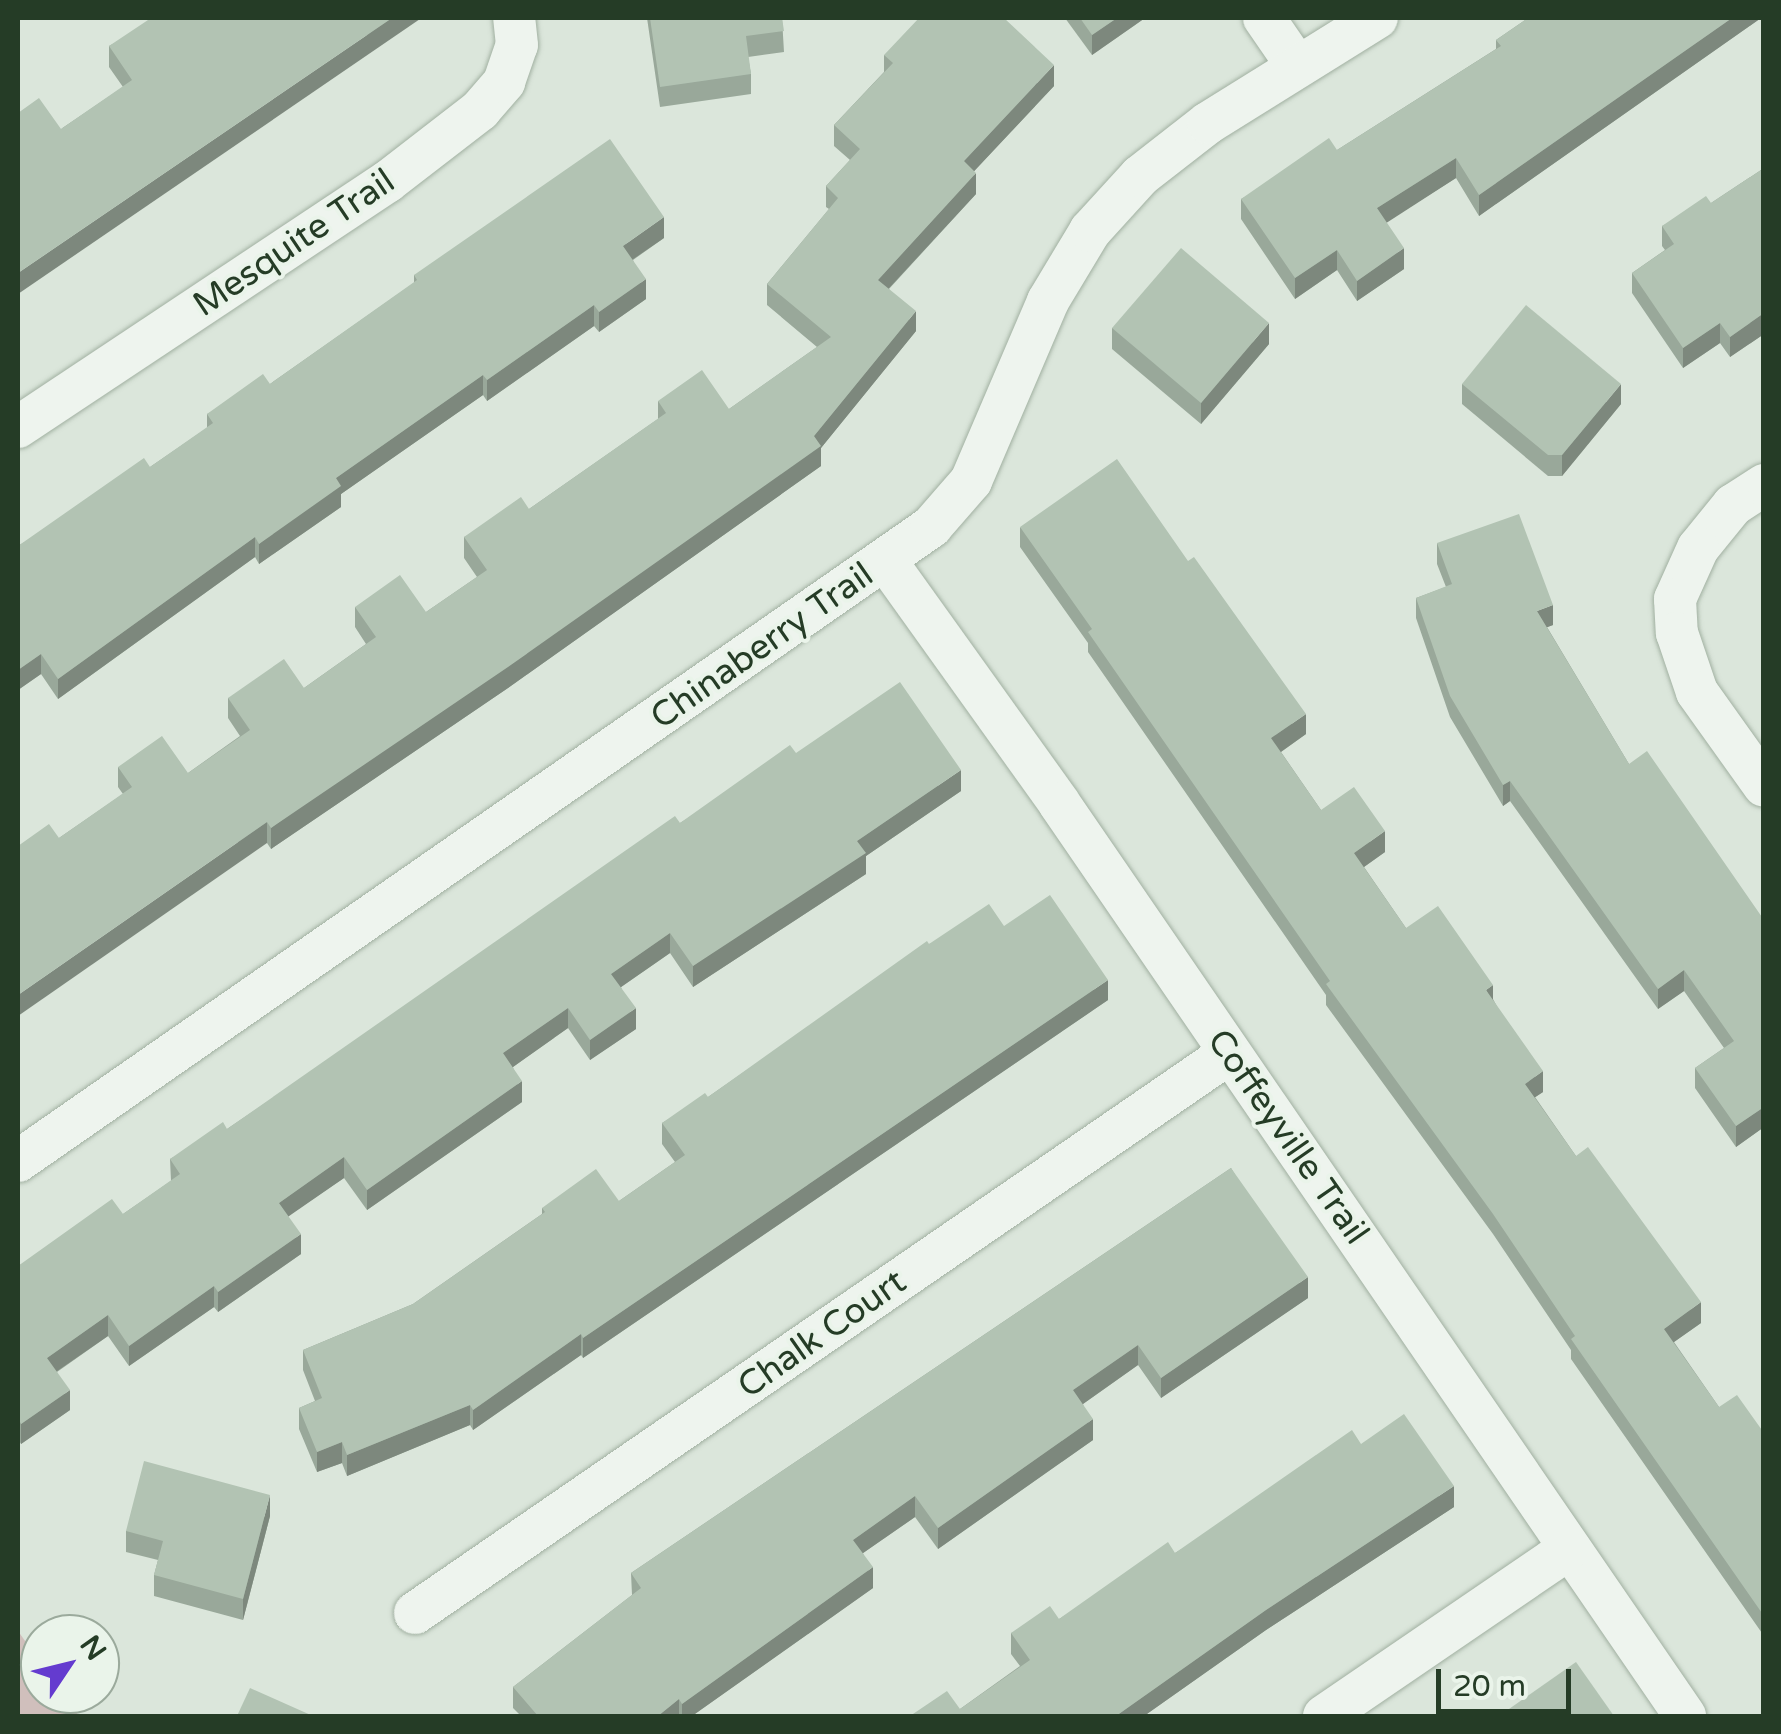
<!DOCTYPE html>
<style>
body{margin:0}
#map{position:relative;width:1781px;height:1734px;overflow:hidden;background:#dbe6db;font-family:"Varela Round",sans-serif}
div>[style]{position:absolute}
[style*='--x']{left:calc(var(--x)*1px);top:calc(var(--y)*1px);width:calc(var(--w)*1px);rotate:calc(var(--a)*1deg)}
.green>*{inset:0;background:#d0bfbc}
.roads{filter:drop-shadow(0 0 2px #a1b0a1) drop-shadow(0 0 2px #a1b0a1)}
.street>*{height:42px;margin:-21px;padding:0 21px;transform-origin:21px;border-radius:21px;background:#eef4ee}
.wall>*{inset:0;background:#99a89a}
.shaded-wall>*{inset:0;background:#7d887d}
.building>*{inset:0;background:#b2c3b3}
span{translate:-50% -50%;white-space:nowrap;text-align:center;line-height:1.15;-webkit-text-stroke:8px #eaf4ea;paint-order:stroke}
.street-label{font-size:35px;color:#253c26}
.frame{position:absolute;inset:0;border:20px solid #253c26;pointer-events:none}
.north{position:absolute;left:20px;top:1614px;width:100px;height:100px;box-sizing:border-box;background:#eaf4ea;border:2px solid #9baa9c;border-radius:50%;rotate:55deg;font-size:28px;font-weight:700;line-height:40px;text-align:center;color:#253c26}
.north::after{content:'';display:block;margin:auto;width:35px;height:45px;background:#643bcf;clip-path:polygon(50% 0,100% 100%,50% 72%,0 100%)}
.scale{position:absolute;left:1436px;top:1669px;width:135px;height:45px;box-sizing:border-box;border:5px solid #253c26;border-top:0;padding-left:12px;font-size:30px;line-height:35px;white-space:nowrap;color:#253c26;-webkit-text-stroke:8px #eaf4ea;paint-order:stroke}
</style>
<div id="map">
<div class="green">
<i style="clip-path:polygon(18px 1631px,40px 1662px,40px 1694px,63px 1694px,79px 1716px,18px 1716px)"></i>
</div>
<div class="roads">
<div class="street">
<i style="--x:1264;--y:18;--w:58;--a:55.5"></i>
<i style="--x:18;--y:427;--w:443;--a:-33.6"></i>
<i style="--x:387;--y:182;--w:118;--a:-37.7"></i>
<i style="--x:480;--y:110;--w:37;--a:-49"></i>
<i style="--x:504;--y:82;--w:39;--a:-71"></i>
<i style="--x:517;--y:45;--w:27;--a:-96"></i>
<i style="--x:1764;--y:485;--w:37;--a:147"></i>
<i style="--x:1733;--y:505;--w:55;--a:129.1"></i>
<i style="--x:1698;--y:548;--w:56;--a:114.3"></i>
<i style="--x:1675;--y:599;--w:34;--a:87"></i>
<i style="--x:1677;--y:633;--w:62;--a:71.3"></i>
<i style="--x:1697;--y:692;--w:115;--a:54.5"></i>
<i style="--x:886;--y:561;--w:297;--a:54.4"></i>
<i style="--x:1059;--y:803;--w:1107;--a:55.56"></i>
<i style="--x:18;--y:1161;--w:1112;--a:-34.78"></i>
<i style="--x:931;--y:527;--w:61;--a:-49"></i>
<i style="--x:971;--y:481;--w:196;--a:-66.8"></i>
<i style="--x:1048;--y:301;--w:82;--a:-59"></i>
<i style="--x:1090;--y:231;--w:74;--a:-47.7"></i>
<i style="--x:1140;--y:176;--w:86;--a:-37.9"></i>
<i style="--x:1208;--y:123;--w:199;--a:-31.9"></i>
<i style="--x:415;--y:1613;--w:987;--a:-34.51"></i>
<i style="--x:1324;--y:1716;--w:297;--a:-34.3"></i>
</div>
</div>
<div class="wall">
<i style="clip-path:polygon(420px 18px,420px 19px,61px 129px,123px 87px,109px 67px,109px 46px,158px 20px)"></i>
<i style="clip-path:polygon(647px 18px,782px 18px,784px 52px,748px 57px,751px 74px,751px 94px,660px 107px)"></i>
<i style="clip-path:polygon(1065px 18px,1145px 18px,1092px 55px)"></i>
<i style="clip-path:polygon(1528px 18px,1761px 18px,1479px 216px,1456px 178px,1386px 222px,1404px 269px,1357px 301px,1337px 270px,1295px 299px,1241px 219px,1241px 199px,1337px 150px,1496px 49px,1496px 40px)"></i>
<i style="clip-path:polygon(884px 55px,1054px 86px,974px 171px,976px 194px,889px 289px,916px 331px,821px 448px,821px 466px,508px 688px,271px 849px,267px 843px,59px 838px,123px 794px,118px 787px,118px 767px,188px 773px,240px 736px,228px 718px,228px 698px,304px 688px,366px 644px,355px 627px,355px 607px,426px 612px,477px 577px,464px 558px,464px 537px,529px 509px,658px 419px,658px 401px,729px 409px,817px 347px,767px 305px,767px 284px,829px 209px,826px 207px,826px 186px,850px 160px,834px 146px,834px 125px,884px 72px)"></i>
<i style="clip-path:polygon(1764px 168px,1764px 334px,1730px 357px,1720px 343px,1683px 368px,1632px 293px,1632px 273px,1665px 250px,1662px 246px,1662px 226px,1711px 203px)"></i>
<i style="clip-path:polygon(664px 238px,633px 260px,646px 299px,599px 332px,594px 326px,487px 401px,483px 395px,341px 494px,341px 507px,259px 564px,255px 557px,58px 699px,41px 674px,18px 690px,18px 546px,150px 467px,207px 428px,207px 414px,270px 384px,414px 283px,414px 275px)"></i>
<i style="clip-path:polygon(1112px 328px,1269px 344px,1201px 424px,1112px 349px)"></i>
<i style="clip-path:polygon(1462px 384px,1621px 404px,1562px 476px,1548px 476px,1462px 404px)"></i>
<i style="clip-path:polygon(1020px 527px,1306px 734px,1281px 752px,1321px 810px,1385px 852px,1364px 867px,1406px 928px,1493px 999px,1543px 1092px,1535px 1097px,1576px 1156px,1701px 1323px,1674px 1342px,1719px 1407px,1764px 1433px,1764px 1636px,1571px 1359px,1571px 1350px,1493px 1234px,1326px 1005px,1326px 995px,1088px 652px,1088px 643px,1020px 547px)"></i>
<i style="clip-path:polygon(1437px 543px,1553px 625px,1547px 627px,1629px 764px,1764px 920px,1764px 1127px,1736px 1147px,1695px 1088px,1695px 1068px,1724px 1048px,1684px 991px,1658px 1009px,1510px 801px,1503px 806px,1450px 717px,1416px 618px,1416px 598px,1446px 587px,1437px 564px)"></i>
<i style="clip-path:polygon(796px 753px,961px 791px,866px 856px,866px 874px,693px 987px,670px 953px,621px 987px,636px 1029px,590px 1060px,568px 1028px,513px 1067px,522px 1102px,367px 1210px,344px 1178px,288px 1216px,301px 1254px,218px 1312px,214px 1307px,129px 1366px,108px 1336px,57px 1372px,70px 1410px,21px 1444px,18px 1439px,18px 1266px,123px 1214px,171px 1181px,170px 1159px,227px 1129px,680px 823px)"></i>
<i style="clip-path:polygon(1004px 926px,1108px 1000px,583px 1358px,581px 1355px,473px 1430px,470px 1425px,347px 1476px,342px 1463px,317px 1472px,299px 1429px,299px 1408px,315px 1401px,303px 1370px,303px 1350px,413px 1304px,542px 1214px,542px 1208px,619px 1201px,675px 1162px,662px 1144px,662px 1123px,708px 1097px,929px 944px)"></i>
<i style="clip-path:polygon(1231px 1168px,1308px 1298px,1161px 1398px,1138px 1365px,1083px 1404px,1093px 1440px,938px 1549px,915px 1517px,863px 1553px,873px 1588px,692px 1716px,521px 1716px,513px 1708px,513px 1687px,632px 1595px,631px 1573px)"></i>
<i style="clip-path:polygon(1361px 1444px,1454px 1507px,1266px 1630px,1144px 1716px,910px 1716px,960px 1709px,1020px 1666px,1011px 1654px,1011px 1633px,1059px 1619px,1175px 1553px)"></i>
<i style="clip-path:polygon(270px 1516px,243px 1620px,154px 1596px,154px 1575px,158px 1560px,126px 1552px,126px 1531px)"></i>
</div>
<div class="shaded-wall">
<i style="clip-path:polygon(392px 18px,420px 19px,18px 294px,18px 273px)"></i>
<i style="clip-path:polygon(1117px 18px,1145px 18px,1092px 55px,1092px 35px)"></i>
<i style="clip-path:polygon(1732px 18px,1761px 18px,1479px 216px,1479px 195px)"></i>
<i style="clip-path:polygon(1054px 65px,1054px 86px,964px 182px,964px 161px)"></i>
<i style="clip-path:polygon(1456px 158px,1456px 178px,1377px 229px,1377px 208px)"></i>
<i style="clip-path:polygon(976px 173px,976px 194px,878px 300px,878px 280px)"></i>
<i style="clip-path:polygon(664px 217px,664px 238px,623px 266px,623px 246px)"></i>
<i style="clip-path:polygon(1404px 248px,1404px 269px,1357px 301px,1357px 281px)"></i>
<i style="clip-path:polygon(1337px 250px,1337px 270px,1295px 299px,1295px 278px)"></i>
<i style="clip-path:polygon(646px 279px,646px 299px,599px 332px,599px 312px)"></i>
<i style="clip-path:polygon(594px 305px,594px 326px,487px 401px,487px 380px)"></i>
<i style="clip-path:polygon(916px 311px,916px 331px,821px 448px,821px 466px,508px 688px,271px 849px,271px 828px,814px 436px)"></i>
<i style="clip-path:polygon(1764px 313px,1764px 334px,1730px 357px,1730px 337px)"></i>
<i style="clip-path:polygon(1269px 323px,1269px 344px,1201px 424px,1201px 403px)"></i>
<i style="clip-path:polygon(1720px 323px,1720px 343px,1683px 368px,1683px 348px)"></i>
<i style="clip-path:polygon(483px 375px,483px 395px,341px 494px,341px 507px,259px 564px,259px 544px,336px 478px)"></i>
<i style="clip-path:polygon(1621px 384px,1621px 404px,1562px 476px,1562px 455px)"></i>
<i style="clip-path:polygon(255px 537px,255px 557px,58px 699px,58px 679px)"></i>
<i style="clip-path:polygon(1553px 605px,1553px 625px,1537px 631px,1537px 611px)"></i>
<i style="clip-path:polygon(41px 654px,41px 674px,18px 690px,18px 670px)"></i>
<i style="clip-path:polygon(1306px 714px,1306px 734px,1271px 759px,1271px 738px)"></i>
<i style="clip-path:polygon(961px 770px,961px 791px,866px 856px,866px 874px,693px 987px,693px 966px,857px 841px)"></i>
<i style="clip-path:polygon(1510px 781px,1510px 801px,1503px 806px,1503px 785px)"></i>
<i style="clip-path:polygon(267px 822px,267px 843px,18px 1016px,18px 995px)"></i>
<i style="clip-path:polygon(1385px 831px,1385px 852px,1354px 874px,1354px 853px)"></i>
<i style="clip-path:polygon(670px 933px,670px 953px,611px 994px,611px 974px)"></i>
<i style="clip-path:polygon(1684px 970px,1684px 991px,1658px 1009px,1658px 989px)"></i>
<i style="clip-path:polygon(1108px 980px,1108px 1000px,583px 1358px,583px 1338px)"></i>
<i style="clip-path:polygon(1493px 985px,1493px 1005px,1486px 990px)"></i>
<i style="clip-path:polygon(568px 1008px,568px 1028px,503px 1074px,503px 1053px)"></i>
<i style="clip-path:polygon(636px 1008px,636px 1029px,590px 1060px,590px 1040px)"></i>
<i style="clip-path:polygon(1543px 1071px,1543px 1092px,1525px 1104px,1525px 1084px)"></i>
<i style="clip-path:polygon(522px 1081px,522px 1102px,367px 1210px,367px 1190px)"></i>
<i style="clip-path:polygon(1764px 1107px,1764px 1127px,1736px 1147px,1736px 1126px)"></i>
<i style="clip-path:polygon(344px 1157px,344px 1178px,279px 1223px,279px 1203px)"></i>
<i style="clip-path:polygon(301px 1234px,301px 1254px,218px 1312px,218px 1292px)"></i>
<i style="clip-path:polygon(1308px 1277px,1308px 1298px,1161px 1398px,1161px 1378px)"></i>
<i style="clip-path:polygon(214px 1286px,214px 1307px,129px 1366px,129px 1346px)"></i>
<i style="clip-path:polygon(1701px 1302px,1701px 1323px,1664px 1349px,1664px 1329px)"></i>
<i style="clip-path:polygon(108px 1315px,108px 1336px,47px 1378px,47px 1358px)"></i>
<i style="clip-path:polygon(581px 1334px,581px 1355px,473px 1430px,473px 1410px)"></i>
<i style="clip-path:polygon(1138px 1345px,1138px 1365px,1073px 1411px,1073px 1390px)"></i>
<i style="clip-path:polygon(70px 1390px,70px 1410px,21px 1444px,21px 1424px)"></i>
<i style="clip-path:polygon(470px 1405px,470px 1425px,347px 1476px,347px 1455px)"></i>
<i style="clip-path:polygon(1093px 1419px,1093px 1440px,938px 1549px,938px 1528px)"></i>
<i style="clip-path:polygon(342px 1442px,342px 1463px,317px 1472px,317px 1452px)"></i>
<i style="clip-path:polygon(1454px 1486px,1454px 1507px,1266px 1630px,1144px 1716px,1116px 1716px,1266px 1610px)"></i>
<i style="clip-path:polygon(270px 1495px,270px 1516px,243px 1620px,243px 1599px)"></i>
<i style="clip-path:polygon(915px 1496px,915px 1517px,853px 1560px,853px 1540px)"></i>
<i style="clip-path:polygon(873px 1567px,873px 1588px,692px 1716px,682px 1716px,682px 1704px)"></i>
<i style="clip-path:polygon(679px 1699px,679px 1716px,658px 1716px)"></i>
</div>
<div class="building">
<i style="clip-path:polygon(151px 18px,156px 18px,158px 20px,161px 18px,392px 18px,18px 273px,18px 113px,39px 98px,61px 129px,132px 80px,109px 46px)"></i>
<i style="clip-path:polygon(650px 18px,782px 18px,784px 31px,746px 36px,751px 74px,660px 87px)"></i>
<i style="clip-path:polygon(919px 18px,1004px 18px,1054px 65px,964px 161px,976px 173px,878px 280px,916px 311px,814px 436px,821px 446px,508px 667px,271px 828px,267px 822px,18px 995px,18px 846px,49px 824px,59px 838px,132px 787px,118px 767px,162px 736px,188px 773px,250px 730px,228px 698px,284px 659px,304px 688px,376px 637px,355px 607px,400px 575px,426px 612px,487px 570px,464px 537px,521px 497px,529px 509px,666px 413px,658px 401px,702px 370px,729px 409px,831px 337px,767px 284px,838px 198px,826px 186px,860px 149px,834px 125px,893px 63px,884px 55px)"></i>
<i style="clip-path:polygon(1080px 18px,1117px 18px,1092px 35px)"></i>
<i style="clip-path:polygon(1528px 18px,1732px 18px,1479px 195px,1456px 158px,1377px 208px,1404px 248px,1357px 281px,1337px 250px,1295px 278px,1241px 199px,1329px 138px,1337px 150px,1501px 46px,1496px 40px)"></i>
<i style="clip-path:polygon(610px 139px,664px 217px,623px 246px,646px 279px,599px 312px,594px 305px,487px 380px,483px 375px,336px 478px,341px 486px,259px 544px,255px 537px,58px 679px,41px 654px,18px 670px,18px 546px,144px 458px,150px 467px,213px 423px,207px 414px,263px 374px,270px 384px,417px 280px,414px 275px)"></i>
<i style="clip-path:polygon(1764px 168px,1764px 313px,1730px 337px,1720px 323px,1683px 348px,1632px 273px,1674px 244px,1662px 226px,1706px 196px,1711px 203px)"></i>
<i style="clip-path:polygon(1181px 248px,1269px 323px,1201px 403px,1112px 328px)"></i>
<i style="clip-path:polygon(1526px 305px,1621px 384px,1562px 455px,1548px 455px,1462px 384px)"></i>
<i style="clip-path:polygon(1117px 459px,1188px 561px,1194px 557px,1306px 714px,1271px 738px,1321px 810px,1354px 787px,1385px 831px,1354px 853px,1406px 928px,1438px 906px,1493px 985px,1486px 990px,1543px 1071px,1525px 1084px,1576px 1156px,1588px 1147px,1701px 1302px,1664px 1329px,1719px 1407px,1737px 1395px,1764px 1433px,1764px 1616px,1571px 1339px,1575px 1336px,1493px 1214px,1326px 984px,1330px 981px,1088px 632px,1092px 629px,1020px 527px)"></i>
<i style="clip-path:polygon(1519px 514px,1553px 605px,1537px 611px,1629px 764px,1647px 751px,1764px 920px,1764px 1107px,1736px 1126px,1695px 1068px,1734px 1041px,1684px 970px,1658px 989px,1510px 781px,1503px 785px,1450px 696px,1416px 598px,1452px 584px,1437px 543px)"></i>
<i style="clip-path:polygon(900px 682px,961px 770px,857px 841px,866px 853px,693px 966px,670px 933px,611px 974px,636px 1008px,590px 1040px,568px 1008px,503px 1053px,522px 1081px,367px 1190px,344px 1157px,279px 1203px,301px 1234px,218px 1292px,214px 1286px,129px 1346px,108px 1315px,47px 1358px,70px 1390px,21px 1424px,18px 1418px,18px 1266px,112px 1199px,123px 1214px,180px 1174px,170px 1159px,223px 1122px,227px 1129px,675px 816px,680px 823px,790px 745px,796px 753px)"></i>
<i style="clip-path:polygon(1050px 895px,1108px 980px,583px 1338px,581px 1334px,473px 1410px,470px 1405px,347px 1455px,342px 1442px,317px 1452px,299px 1408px,322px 1398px,303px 1350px,413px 1304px,545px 1212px,542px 1208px,596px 1169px,619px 1201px,685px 1155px,662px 1123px,705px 1093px,708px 1097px,927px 941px,929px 944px,989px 904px,1004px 926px)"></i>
<i style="clip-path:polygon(1231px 1168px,1308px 1277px,1161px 1378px,1138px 1345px,1073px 1390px,1093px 1419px,938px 1528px,915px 1496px,853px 1540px,873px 1567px,682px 1704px,679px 1699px,658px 1716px,538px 1716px,513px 1687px,641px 1588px,631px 1573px)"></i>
<i style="clip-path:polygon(1404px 1414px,1454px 1486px,1266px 1610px,1116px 1716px,910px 1716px,947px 1691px,960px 1709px,1030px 1660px,1011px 1633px,1050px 1606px,1059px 1619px,1168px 1542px,1175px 1553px,1352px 1430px,1361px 1444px)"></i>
<i style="clip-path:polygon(144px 1461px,270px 1495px,243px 1599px,154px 1575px,163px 1541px,126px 1531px)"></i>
<i style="clip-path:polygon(1576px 1662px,1614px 1716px,1499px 1716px)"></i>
<i style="clip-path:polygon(250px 1688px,313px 1716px,237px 1716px)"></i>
</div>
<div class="street-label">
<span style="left:294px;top:243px;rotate:-34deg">Mesquite Trail</span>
<span style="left:762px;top:646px;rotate:-35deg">Chinaberry Trail</span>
<span style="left:1288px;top:1137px;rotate:55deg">Coffeyville Trail</span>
<span style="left:822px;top:1334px;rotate:-35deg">Chalk Court</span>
</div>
<div class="frame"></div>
<div class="north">N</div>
<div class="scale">20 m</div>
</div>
